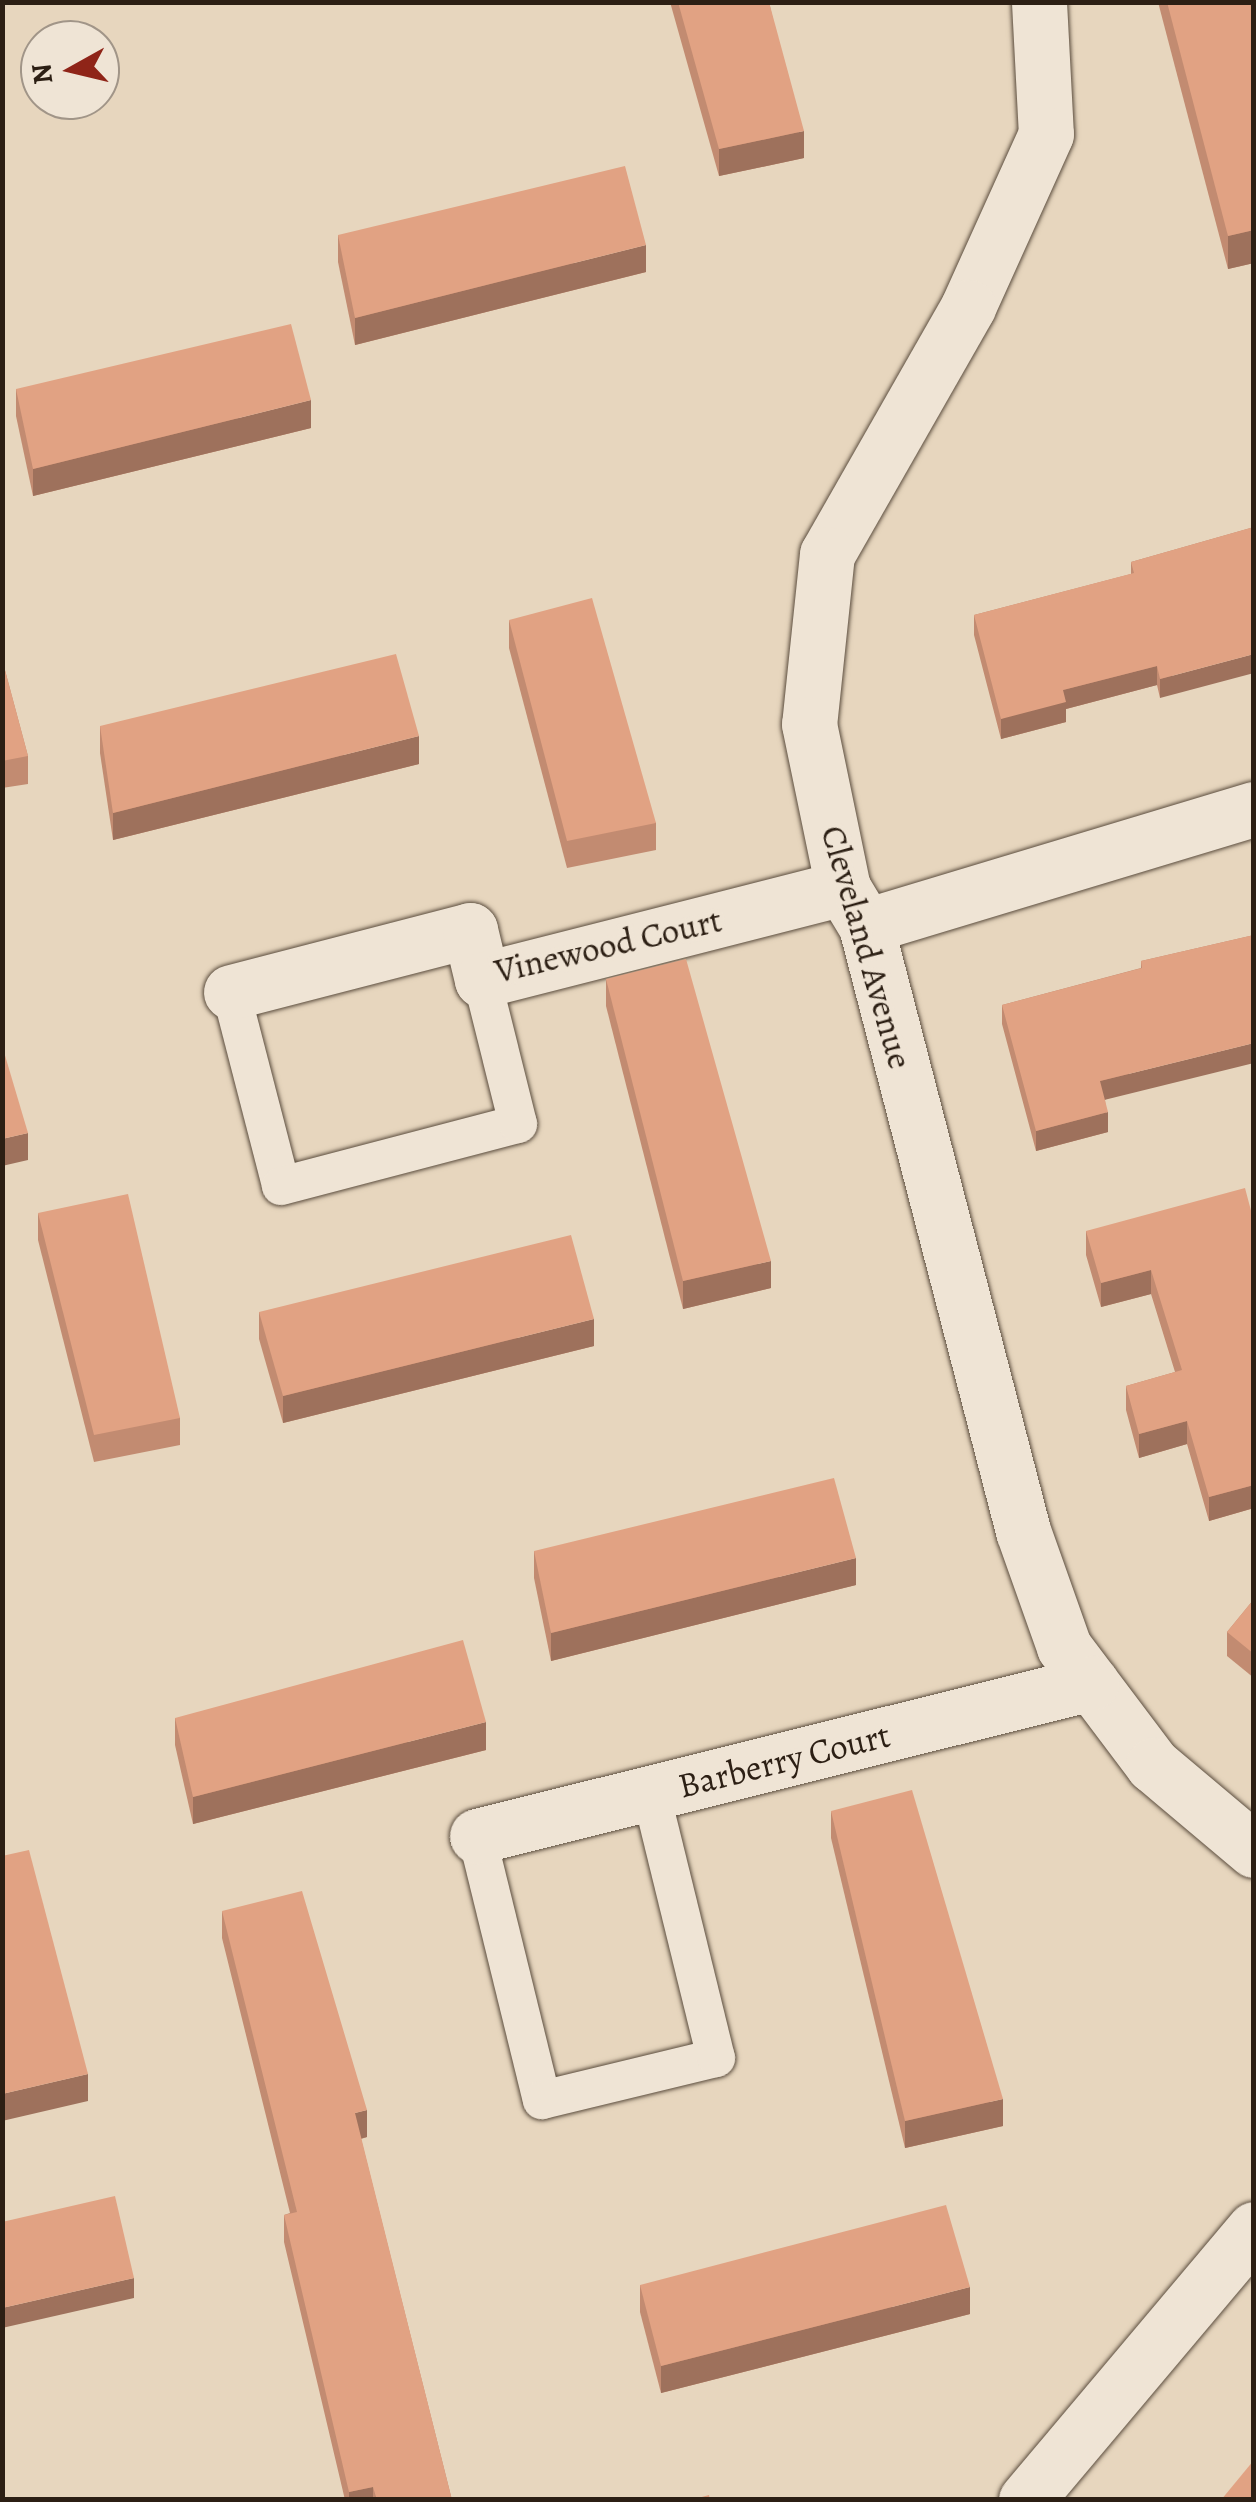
<!DOCTYPE html>
<style>
body{margin:0}
#map{position:relative;width:1256px;height:2502px;overflow:hidden;background:#e7d6be;font-family:Alegreya,serif}
div>[style]{position:absolute}
[style*='--x']{left:calc(var(--x)*1px);top:calc(var(--y)*1px);width:calc(var(--w)*1px);rotate:calc(var(--a)*1deg)}
.roads{filter:drop-shadow(0 0 2px #5b4d3e) drop-shadow(0 0 2px #5b4d3e)}
.lane>*{height:38px;margin:-19px;padding:0 19px;transform-origin:19px;border-radius:19px;background:#efe4d5}
.street>*{height:55px;margin:-27.5px;padding:0 27.5px;transform-origin:27.5px;border-radius:27.5px;background:#efe4d5}
.wall>*{inset:0;background:#c28b71}
.shaded-wall>*{inset:0;background:#9e715c}
.building>*{inset:0;background:#e1a283}
span{translate:-50% -50%;white-space:nowrap;text-align:center;line-height:1.15;-webkit-text-stroke:9px #efe4d5;paint-order:stroke}
.street-label{font-size:35px;color:#2c1f14}
.frame{position:absolute;inset:0;border:5px solid #2c1f14;pointer-events:none}
.north{position:absolute;left:20px;top:20px;width:100px;height:100px;box-sizing:border-box;background:#efe4d5;border:2px solid #a19588;border-radius:50%;rotate:262deg;font-size:28px;font-weight:700;line-height:40px;text-align:center;color:#2c1f14}
.north::after{content:'';display:block;margin:auto;width:35px;height:45px;background:#8f2418;clip-path:polygon(50% 0,100% 100%,50% 72%,0 100%)}
</style>
<div id="map">
<div class="roads">
<div class="lane">
<i style="--x:231;--y:992;--w:200;--a:75.5"></i>
<i style="--x:281;--y:1186;--w:245;--a:-14.7"></i>
<i style="--x:518;--y:1124;--w:148;--a:-104"></i>
<i style="--x:477;--y:1836;--w:272;--a:76.2"></i>
<i style="--x:542;--y:2100;--w:179;--a:-13.6"></i>
<i style="--x:716;--y:2058;--w:273;--a:-103.8"></i>
</div>
<div class="street">
<i style="--x:1039;--y:2;--w:132;--a:87"></i>
<i style="--x:1046;--y:134;--w:190;--a:114.3"></i>
<i style="--x:968;--y:307;--w:284;--a:119.7"></i>
<i style="--x:827;--y:554;--w:171;--a:96"></i>
<i style="--x:809;--y:724;--w:167;--a:78.3"></i>
<i style="--x:843;--y:888;--w:44;--a:58.8"></i>
<i style="--x:866;--y:926;--w:625;--a:75.45"></i>
<i style="--x:1023;--y:1531;--w:123;--a:70.5"></i>
<i style="--x:1064;--y:1647;--w:148;--a:53"></i>
<i style="--x:1153;--y:1765;--w:132;--a:40.1"></i>
<i style="--x:866;--y:926;--w:405;--a:-16.8"></i>
<i style="--x:231;--y:992;--w:247;--a:-14.5"></i>
<i style="--x:470;--y:930;--w:51;--a:76.5"></i>
<i style="--x:482;--y:980;--w:373;--a:-14.3"></i>
<i style="--x:477;--y:1836;--w:633;--a:-13.99"></i>
<i style="--x:1026;--y:2500;--w:354;--a:-49.9"></i>
</div>
</div>
<div class="wall">
<i style="clip-path:polygon(670px 2px,769px 2px,804px 158px,719px 176px)"></i>
<i style="clip-path:polygon(1158px 2px,1254px 2px,1254px 263px,1228px 269px)"></i>
<i style="clip-path:polygon(338px 235px,646px 272px,355px 345px,338px 262px)"></i>
<i style="clip-path:polygon(16px 389px,311px 428px,33px 496px,16px 416px)"></i>
<i style="clip-path:polygon(1254px 527px,1160px 698px,1157px 685px,1066px 709px,1066px 722px,1001px 739px,974px 635px,974px 615px,1131px 574px,1131px 562px)"></i>
<i style="clip-path:polygon(509px 620px,656px 823px,656px 850px,567px 868px,509px 648px)"></i>
<i style="clip-path:polygon(2px 659px,28px 756px,28px 784px,2px 788px)"></i>
<i style="clip-path:polygon(100px 726px,419px 764px,113px 840px,100px 753px)"></i>
<i style="clip-path:polygon(1254px 935px,1105px 1100px,1108px 1132px,1036px 1151px,1002px 1024px,1002px 1005px,1141px 968px,1141px 961px)"></i>
<i style="clip-path:polygon(606px 979px,771px 1288px,683px 1309px,606px 1006px)"></i>
<i style="clip-path:polygon(38px 1213px,180px 1418px,180px 1445px,94px 1462px,38px 1240px)"></i>
<i style="clip-path:polygon(1254px 1222px,1254px 1508px,1209px 1521px,1187px 1444px,1139px 1458px,1126px 1410px,1126px 1386px,1175px 1372px,1151px 1294px,1101px 1307px,1086px 1255px,1086px 1231px)"></i>
<i style="clip-path:polygon(259px 1312px,594px 1346px,283px 1423px,259px 1339px)"></i>
<i style="clip-path:polygon(534px 1551px,856px 1585px,551px 1661px,534px 1578px)"></i>
<i style="clip-path:polygon(1254px 1599px,1254px 1678px,1227px 1656px,1227px 1632px)"></i>
<i style="clip-path:polygon(175px 1718px,486px 1750px,193px 1824px,175px 1745px)"></i>
<i style="clip-path:polygon(831px 1811px,1003px 2126px,905px 2148px,831px 1838px)"></i>
<i style="clip-path:polygon(222px 1911px,367px 2137px,361px 2139px,452px 2500px,345px 2500px,284px 2242px,284px 2215px,290px 2213px,222px 1938px)"></i>
<i style="clip-path:polygon(640px 2285px,970px 2314px,661px 2393px,640px 2312px)"></i>
</div>
<div class="shaded-wall">
<i style="clip-path:polygon(804px 131px,804px 158px,719px 176px,719px 149px)"></i>
<i style="clip-path:polygon(1254px 230px,1254px 263px,1228px 269px,1228px 236px)"></i>
<i style="clip-path:polygon(646px 245px,646px 272px,355px 345px,355px 318px)"></i>
<i style="clip-path:polygon(311px 400px,311px 428px,33px 496px,33px 469px)"></i>
<i style="clip-path:polygon(1254px 654px,1254px 673px,1160px 698px,1160px 679px)"></i>
<i style="clip-path:polygon(1157px 666px,1157px 685px,1066px 709px,1066px 722px,1001px 739px,1001px 719px,1063px 690px)"></i>
<i style="clip-path:polygon(419px 736px,419px 764px,113px 840px,113px 813px)"></i>
<i style="clip-path:polygon(1254px 1043px,1254px 1063px,1100px 1101px,1100px 1081px)"></i>
<i style="clip-path:polygon(1108px 1112px,1108px 1132px,1036px 1151px,1036px 1131px)"></i>
<i style="clip-path:polygon(28px 1133px,28px 1160px,2px 1166px,2px 1139px)"></i>
<i style="clip-path:polygon(771px 1261px,771px 1288px,683px 1309px,683px 1281px)"></i>
<i style="clip-path:polygon(1151px 1270px,1151px 1294px,1101px 1307px,1101px 1283px)"></i>
<i style="clip-path:polygon(594px 1319px,594px 1346px,283px 1423px,283px 1396px)"></i>
<i style="clip-path:polygon(1187px 1421px,1187px 1444px,1139px 1458px,1139px 1434px)"></i>
<i style="clip-path:polygon(1254px 1485px,1254px 1508px,1209px 1521px,1209px 1497px)"></i>
<i style="clip-path:polygon(856px 1558px,856px 1585px,551px 1661px,551px 1633px)"></i>
<i style="clip-path:polygon(486px 1722px,486px 1750px,193px 1824px,193px 1797px)"></i>
<i style="clip-path:polygon(88px 2074px,88px 2101px,2px 2121px,2px 2094px)"></i>
<i style="clip-path:polygon(1003px 2099px,1003px 2126px,905px 2148px,905px 2121px)"></i>
<i style="clip-path:polygon(367px 2110px,367px 2137px,355px 2140px,355px 2113px)"></i>
<i style="clip-path:polygon(134px 2278px,134px 2298px,2px 2328px,2px 2308px)"></i>
<i style="clip-path:polygon(970px 2287px,970px 2314px,661px 2393px,661px 2366px)"></i>
<i style="clip-path:polygon(373px 2487px,373px 2500px,349px 2500px,349px 2492px)"></i>
</div>
<div class="building">
<i style="clip-path:polygon(678px 2px,769px 2px,804px 131px,719px 149px)"></i>
<i style="clip-path:polygon(1167px 2px,1254px 2px,1254px 230px,1228px 236px)"></i>
<i style="clip-path:polygon(625px 166px,646px 245px,355px 318px,338px 235px)"></i>
<i style="clip-path:polygon(291px 324px,311px 400px,33px 469px,16px 389px)"></i>
<i style="clip-path:polygon(1254px 527px,1254px 654px,1160px 679px,1157px 666px,1063px 690px,1066px 702px,1001px 719px,974px 615px,1134px 573px,1131px 562px)"></i>
<i style="clip-path:polygon(592px 598px,656px 823px,567px 841px,509px 620px)"></i>
<i style="clip-path:polygon(396px 654px,419px 736px,113px 813px,100px 726px)"></i>
<i style="clip-path:polygon(2px 659px,28px 756px,2px 761px)"></i>
<i style="clip-path:polygon(1254px 935px,1254px 1043px,1100px 1081px,1108px 1112px,1036px 1131px,1002px 1005px,1142px 968px,1141px 961px)"></i>
<i style="clip-path:polygon(686px 959px,771px 1261px,683px 1281px,606px 979px)"></i>
<i style="clip-path:polygon(4px 1052px,28px 1133px,2px 1139px,2px 1053px)"></i>
<i style="clip-path:polygon(1245px 1188px,1254px 1222px,1254px 1485px,1209px 1497px,1187px 1421px,1139px 1434px,1126px 1386px,1182px 1370px,1151px 1270px,1101px 1283px,1086px 1231px)"></i>
<i style="clip-path:polygon(128px 1194px,180px 1418px,94px 1435px,38px 1213px)"></i>
<i style="clip-path:polygon(571px 1235px,594px 1319px,283px 1396px,259px 1312px)"></i>
<i style="clip-path:polygon(834px 1478px,856px 1558px,551px 1633px,534px 1551px)"></i>
<i style="clip-path:polygon(1254px 1599px,1254px 1654px,1227px 1632px)"></i>
<i style="clip-path:polygon(463px 1640px,486px 1722px,193px 1797px,175px 1718px)"></i>
<i style="clip-path:polygon(912px 1790px,1003px 2099px,905px 2121px,831px 1811px)"></i>
<i style="clip-path:polygon(29px 1850px,88px 2074px,2px 2094px,2px 1856px)"></i>
<i style="clip-path:polygon(302px 1891px,367px 2110px,355px 2113px,452px 2500px,377px 2500px,373px 2487px,349px 2492px,284px 2215px,297px 2212px,222px 1911px)"></i>
<i style="clip-path:polygon(115px 2196px,134px 2278px,2px 2308px,2px 2222px)"></i>
<i style="clip-path:polygon(946px 2205px,970px 2287px,661px 2366px,640px 2285px)"></i>
<i style="clip-path:polygon(1254px 2460px,1254px 2500px,1221px 2500px)"></i>
<i style="clip-path:polygon(709px 2495px,710px 2500px,691px 2500px)"></i>
</div>
<div class="street-label">
<span style="left:608px;top:945px;rotate:-13deg">Vinewood Court</span>
<span style="left:867px;top:947px;rotate:74deg">Cleveland Avenue</span>
<span style="left:784px;top:1760px;rotate:-14deg">Barberry Court</span>
</div>
<div class="frame"></div>
<div class="north">N</div>
</div>
